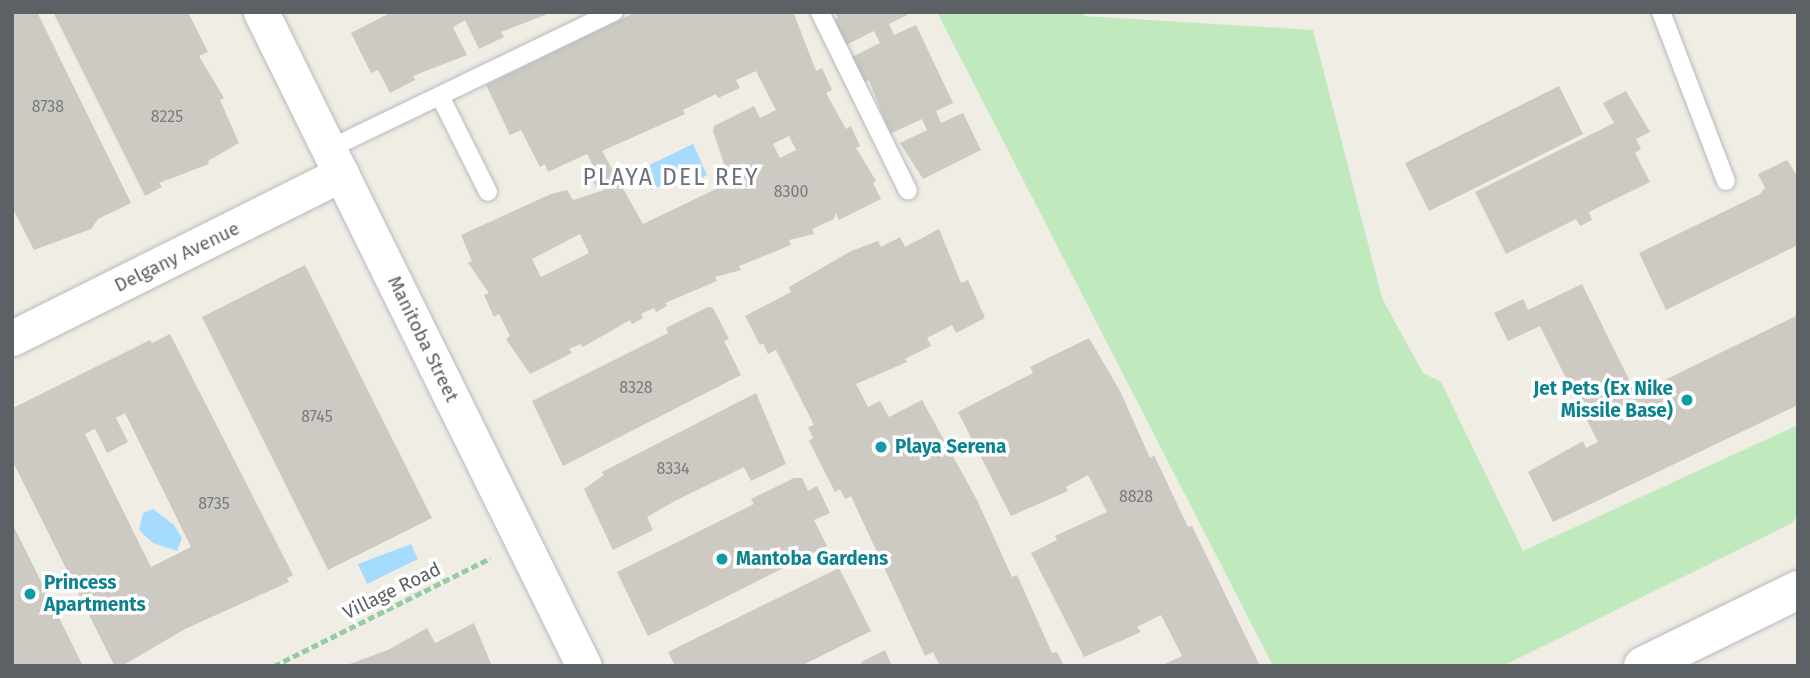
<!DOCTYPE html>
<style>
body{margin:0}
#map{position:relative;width:1810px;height:678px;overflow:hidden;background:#f0ede4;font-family:"Fira Sans",sans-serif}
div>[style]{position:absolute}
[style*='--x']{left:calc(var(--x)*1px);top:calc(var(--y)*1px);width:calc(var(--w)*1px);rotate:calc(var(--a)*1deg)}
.green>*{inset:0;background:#c0eabe}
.water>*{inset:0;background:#a4dbff}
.building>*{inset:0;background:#cdc9c3}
.path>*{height:4.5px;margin-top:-2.25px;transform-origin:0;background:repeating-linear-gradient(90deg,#96cca3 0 7px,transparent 0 10.5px)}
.roads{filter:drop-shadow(0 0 2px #b6babf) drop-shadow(0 0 2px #b6babf)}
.service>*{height:18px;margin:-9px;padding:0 9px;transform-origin:9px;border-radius:9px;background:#fff}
.minor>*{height:35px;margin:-17.5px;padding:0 17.5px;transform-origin:17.5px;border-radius:17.5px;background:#fff}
.secondary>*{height:38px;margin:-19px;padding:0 19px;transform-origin:19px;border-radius:19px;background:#fff}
.dots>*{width:19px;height:19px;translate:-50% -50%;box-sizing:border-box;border:4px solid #fff;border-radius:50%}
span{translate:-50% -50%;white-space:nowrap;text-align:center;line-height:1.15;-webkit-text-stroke:7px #fff;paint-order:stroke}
.number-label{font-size:16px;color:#787b7d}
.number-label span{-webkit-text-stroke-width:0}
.street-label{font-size:19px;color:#5c6166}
.culture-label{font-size:19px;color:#0d838f;font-weight:700}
.right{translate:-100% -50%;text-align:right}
.left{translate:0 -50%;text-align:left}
.quarter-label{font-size:23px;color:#6c7378;letter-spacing:2px}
.frame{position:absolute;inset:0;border:14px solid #5c6166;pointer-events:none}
</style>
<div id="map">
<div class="green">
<i style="clip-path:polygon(937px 12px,1085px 12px,1084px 16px,1313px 30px,1382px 298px,1423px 373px,1441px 382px,1523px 551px,1798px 425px,1798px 514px,1792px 523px,1503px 666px,1273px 666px)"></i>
</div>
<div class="water">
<i style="clip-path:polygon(693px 144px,707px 175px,683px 187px,678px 177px,651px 190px,641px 169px)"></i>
<i style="clip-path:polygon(153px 509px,174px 525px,182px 538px,177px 551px,153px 543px,139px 530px,143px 513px)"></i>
<i style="clip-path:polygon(411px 544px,418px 559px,367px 584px,358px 564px)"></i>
</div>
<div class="building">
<i style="clip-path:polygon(12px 12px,37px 12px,131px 203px,98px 219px,91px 229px,34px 250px,12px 207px)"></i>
<i style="clip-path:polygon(53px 12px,188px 12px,208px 52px,199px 56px,224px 98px,220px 100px,239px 143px,208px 161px,209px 164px,159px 183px,162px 187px,145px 196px)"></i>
<i style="clip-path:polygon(392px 12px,553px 12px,501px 32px,504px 37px,479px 49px,465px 20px,453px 27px,467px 55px,413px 76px,415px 80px,390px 93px,378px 70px,371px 73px,351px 33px)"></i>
<i style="clip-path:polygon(evenodd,636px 12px,794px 14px,816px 71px,822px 68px,832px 90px,826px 93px,846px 129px,851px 126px,860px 146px,856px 148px,876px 181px,873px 183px,881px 199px,839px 220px,836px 213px,834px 219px,812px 229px,814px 234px,789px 240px,791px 245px,739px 266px,741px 270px,715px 277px,717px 281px,665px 303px,667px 306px,656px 312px,654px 308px,641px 314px,643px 318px,632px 324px,630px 320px,583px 347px,581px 344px,569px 349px,572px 353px,530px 374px,506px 339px,510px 336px,499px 314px,494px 317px,484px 295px,489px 293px,468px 263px,472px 261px,461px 235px,551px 194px,567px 190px,573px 200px,604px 190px,602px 184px,596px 187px,589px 173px,595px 170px,587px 154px,548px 172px,545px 164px,540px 167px,521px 130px,510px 135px,486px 85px,636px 12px,756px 71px,776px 110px,760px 118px,754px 106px,714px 126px,713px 131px,724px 164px,735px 170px,739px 178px,643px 224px,602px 151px,685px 114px,683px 110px,716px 94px,718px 98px,740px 88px,736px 80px,756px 71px,636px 12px,789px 136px,796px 150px,780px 158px,773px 144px,789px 136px,636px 12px,580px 234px,589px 253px,541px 277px,532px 259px,580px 234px)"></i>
<i style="clip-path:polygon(835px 12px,913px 12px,889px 24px,894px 35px,916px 25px,953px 103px,936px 111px,941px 123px,963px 113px,981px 150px,923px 179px,900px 143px,927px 130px,922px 119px,890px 134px,869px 80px,864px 82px,852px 57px,880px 43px,874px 31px,846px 45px,834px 20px,838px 18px)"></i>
<i style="clip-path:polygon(1559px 86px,1583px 134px,1429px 211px,1405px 163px)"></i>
<i style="clip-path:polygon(1626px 91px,1650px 132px,1636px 139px,1641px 149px,1635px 153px,1650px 182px,1589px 212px,1592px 220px,1580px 226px,1576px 219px,1506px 254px,1475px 192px,1614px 123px,1603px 103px)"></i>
<i style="clip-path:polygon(1787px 160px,1798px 177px,1798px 245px,1666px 310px,1639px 253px,1760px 194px,1765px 188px,1758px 174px)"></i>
<i style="clip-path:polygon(939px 229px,961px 283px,968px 280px,985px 318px,956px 333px,952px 325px,927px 338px,931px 346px,905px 359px,907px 362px,856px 384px,868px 407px,880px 401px,889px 417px,922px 400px,977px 500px,1012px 577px,1017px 575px,1052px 653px,1057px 652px,1064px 666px,940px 666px,933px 652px,925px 656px,851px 496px,845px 499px,840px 489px,835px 492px,809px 441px,813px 438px,808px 427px,814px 425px,776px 350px,768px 354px,763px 343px,760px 345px,745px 316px,791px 292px,789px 287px,851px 251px,878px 241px,881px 247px,900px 237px,905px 247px)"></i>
<i style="clip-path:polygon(305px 265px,432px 518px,328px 570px,202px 317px)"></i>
<i style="clip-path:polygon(1582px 284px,1636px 394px,1798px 315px,1798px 405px,1553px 522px,1528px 472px,1583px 441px,1586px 448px,1598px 442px,1540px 326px,1508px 341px,1494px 313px,1523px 299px,1528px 310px)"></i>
<i style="clip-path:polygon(708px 307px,713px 308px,729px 339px,724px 341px,741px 375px,563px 466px,532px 401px,668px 333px,666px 328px)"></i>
<i style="clip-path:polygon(evenodd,170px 334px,293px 575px,287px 578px,289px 582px,185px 629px,122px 666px,114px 665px,12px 460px,13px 408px,150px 340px,152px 343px,170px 334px,125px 413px,191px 547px,151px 567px,85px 434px,95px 429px,107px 453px,128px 442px,116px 418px,125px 413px)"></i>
<i style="clip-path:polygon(1089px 338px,1120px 391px,1150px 458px,1154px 455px,1188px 527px,1192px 526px,1260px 666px,1161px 666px,1182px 656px,1161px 615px,1137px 627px,1141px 632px,1084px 657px,1031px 553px,1057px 540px,1055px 536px,1107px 512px,1088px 475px,1066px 487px,1068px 491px,1011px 516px,958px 412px,1033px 373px,1030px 367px)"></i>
<i style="clip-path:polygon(756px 393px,786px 464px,751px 481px,744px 467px,675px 501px,647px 517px,653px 530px,613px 550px,584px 489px,604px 475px,602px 472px)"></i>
<i style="clip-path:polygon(794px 478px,802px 478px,808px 491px,817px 486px,830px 513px,814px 520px,827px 546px,648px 636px,617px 572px,754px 504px,751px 499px)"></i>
<i style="clip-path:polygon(12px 523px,83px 666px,12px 666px)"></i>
<i style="clip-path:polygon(839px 568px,871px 631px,801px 666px,675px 666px,668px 652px)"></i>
<i style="clip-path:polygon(474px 623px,492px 666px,344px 666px,388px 650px,427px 628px,435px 643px)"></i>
<i style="clip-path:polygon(885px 650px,892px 666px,863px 666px,861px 662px)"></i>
</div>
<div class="path">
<i style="--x:274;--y:666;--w:242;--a:-26.5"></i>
</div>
<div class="roads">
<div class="service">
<i style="--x:820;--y:12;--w:199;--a:63.8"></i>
<i style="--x:1661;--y:12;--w:181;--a:69"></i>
<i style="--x:440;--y:96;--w:107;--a:63.4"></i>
<i style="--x:329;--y:149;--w:316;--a:-25.7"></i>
</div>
<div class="minor">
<i style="--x:261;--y:12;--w:729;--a:63.72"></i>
<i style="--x:12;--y:338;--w:368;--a:-26.5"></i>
</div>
<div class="secondary">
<i style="--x:1643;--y:666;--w:173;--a:-26.1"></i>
</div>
</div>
<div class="dots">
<i style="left:1687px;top:400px;background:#0f9aa8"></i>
<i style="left:881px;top:447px;background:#0f9aa8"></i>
<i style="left:722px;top:559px;background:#0f9aa8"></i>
<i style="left:30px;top:594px;background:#0f9aa8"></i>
</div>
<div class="number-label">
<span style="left:48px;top:107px">8738</span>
<span style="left:167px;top:117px">8225</span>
<span style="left:791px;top:192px">8300</span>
<span style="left:636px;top:388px">8328</span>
<span style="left:317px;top:417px">8745</span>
<span style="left:673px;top:469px">8334</span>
<span style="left:1136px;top:497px">8828</span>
<span style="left:214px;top:504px">8735</span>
</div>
<div class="street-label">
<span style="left:177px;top:257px;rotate:-26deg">Delgany Avenue</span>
<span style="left:423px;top:339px;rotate:64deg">Manitoba Street</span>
<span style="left:392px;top:591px;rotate:-26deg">Village Road</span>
</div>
<div class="culture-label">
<span class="right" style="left:1673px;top:400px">Jet Pets (Ex Nike<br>Missile Base)</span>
<span class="left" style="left:895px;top:447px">Playa Serena</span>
<span class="left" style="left:736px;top:559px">Mantoba Gardens</span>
<span class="left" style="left:44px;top:594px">Princess<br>Apartments</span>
</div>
<div class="quarter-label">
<span style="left:671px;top:177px">PLAYA DEL REY</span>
</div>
<div class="frame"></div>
</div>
